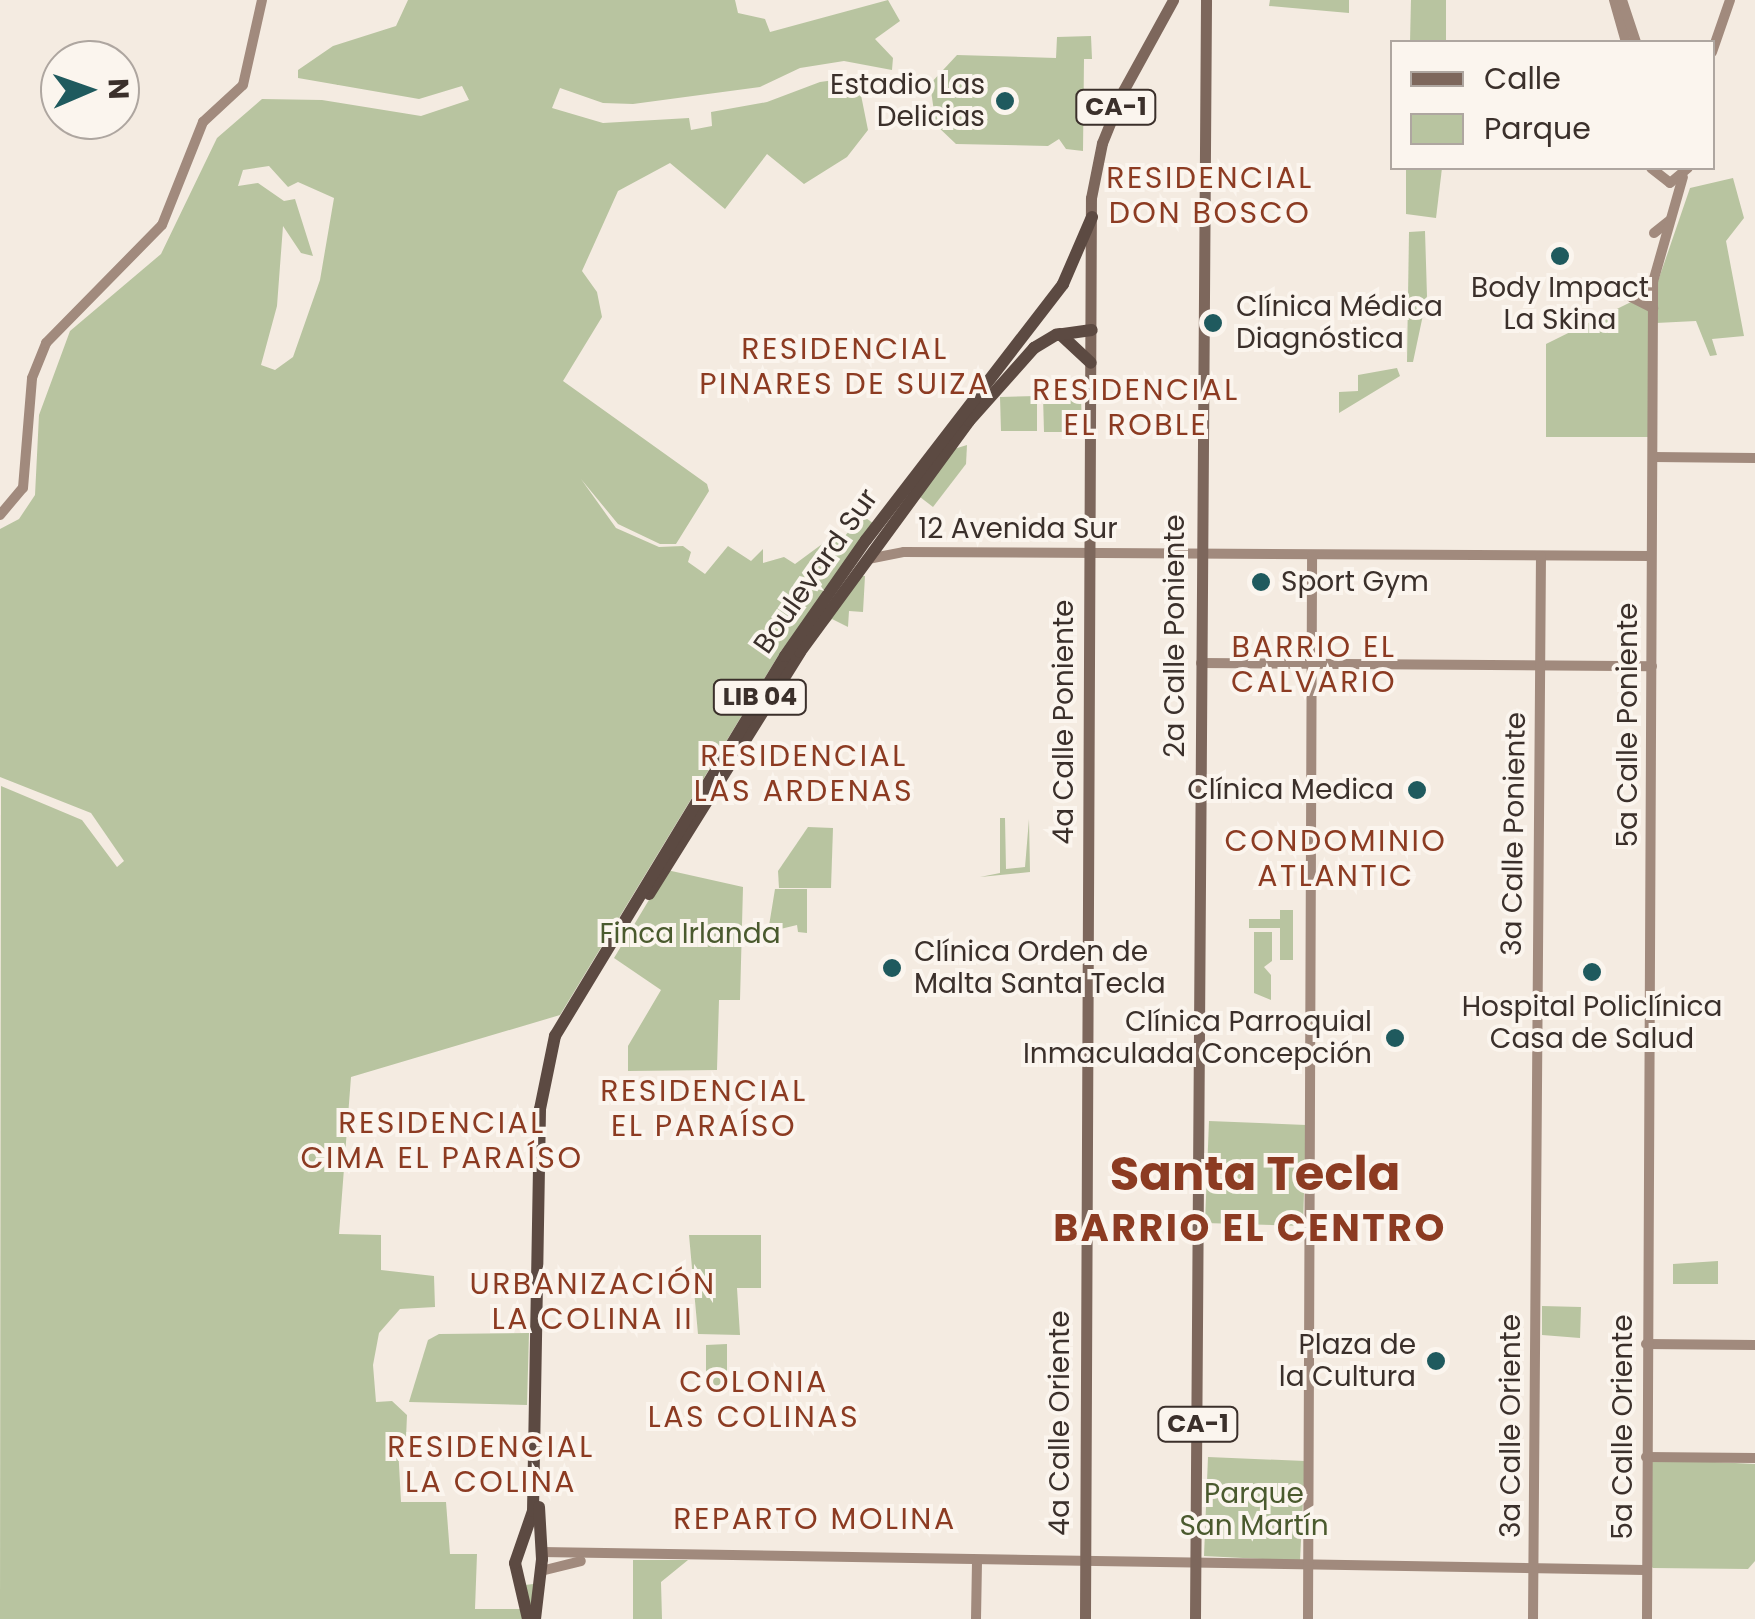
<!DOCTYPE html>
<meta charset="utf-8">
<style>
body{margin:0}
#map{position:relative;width:1755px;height:1619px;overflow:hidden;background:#f4ebe1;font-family:Poppins,sans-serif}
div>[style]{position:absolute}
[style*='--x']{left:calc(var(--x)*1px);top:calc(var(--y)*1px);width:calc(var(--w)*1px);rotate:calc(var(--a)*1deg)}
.green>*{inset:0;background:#b8c4a0}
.secondary>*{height:10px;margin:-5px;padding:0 5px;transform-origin:5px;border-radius:5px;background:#a18a7d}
.primary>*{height:11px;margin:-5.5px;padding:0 5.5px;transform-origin:5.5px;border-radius:5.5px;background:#7d675c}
.highway>*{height:12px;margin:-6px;padding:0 6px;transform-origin:6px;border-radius:6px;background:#5c4a42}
.dots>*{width:28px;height:28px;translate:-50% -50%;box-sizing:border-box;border:5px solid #fbf5ee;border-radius:50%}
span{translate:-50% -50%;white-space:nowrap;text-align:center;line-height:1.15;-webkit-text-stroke:8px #fbf5ee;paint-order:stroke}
.shield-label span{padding:2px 8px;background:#fbf5ee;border:2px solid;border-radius:8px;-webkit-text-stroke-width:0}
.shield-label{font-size:25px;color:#3b302b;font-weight:700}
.poi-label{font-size:28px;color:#3b302b}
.right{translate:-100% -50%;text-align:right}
.left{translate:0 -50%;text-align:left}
.street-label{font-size:28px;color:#3b302b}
.park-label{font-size:28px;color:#4a5a2e}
.neighbourhood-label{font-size:30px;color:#8c3b22;letter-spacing:2.5px}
.district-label{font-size:38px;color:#8c3b22;font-weight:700;letter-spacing:2.5px}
.town-label{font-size:48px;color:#8c3b22;font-weight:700}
.legend{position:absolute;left:1390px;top:40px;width:325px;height:130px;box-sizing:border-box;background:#fbf5ee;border:2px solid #aea6a0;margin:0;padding:12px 18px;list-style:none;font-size:30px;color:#3b302b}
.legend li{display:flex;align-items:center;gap:20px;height:50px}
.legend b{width:50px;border:2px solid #aea6a0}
.north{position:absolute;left:40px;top:40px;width:100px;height:100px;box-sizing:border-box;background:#fbf5ee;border:2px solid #aea6a0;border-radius:50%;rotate:88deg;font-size:28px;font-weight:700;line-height:40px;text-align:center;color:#3b302b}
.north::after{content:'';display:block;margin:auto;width:35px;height:45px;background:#1f5a5e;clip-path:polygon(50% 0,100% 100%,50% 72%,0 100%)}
</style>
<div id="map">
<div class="green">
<i style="clip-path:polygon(evenodd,408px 0,735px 0,738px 13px,765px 19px,770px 32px,888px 0,900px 21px,875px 39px,893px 58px,892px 70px,844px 61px,800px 68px,760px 87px,633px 104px,603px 103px,560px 88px,552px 108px,603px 123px,689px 118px,691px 130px,712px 126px,711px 112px,767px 102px,820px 82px,849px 78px,859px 85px,868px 130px,847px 157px,804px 184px,767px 154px,725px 209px,670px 163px,618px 191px,582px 271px,597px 292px,602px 317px,563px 381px,707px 484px,709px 491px,676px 544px,660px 544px,618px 524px,581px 479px,616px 528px,659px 547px,683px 546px,691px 552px,688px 562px,705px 574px,728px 546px,751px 561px,763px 549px,763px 563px,784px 557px,795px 564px,829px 539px,839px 543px,850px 530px,841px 523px,852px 508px,877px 526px,781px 651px,560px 1015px,351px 1077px,339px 1234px,381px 1235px,381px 1270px,434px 1276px,435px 1307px,400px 1309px,379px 1333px,373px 1365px,376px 1402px,392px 1401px,407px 1415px,406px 1439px,398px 1446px,401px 1502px,446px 1502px,450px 1554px,477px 1554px,475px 1609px,530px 1609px,525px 1585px,533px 1584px,532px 1619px,0 1619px,1px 786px,82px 820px,117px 867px,124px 861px,91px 813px,0 777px,0 529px,19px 519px,35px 495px,39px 415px,70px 331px,161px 254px,217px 138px,262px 99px,322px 100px,421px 116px,469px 100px,462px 86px,419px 99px,298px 78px,298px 70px,333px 46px,396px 26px,408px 0,269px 166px,288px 187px,298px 182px,334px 198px,320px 280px,293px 357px,275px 370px,261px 365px,277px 306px,283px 226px,301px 253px,313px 256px,295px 199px,284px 201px,258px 183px,238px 186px,243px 170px,269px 166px)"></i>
<i style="clip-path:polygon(1270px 0,1349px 0,1349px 13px,1269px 6px)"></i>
<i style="clip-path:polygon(1411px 0,1446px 0,1446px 42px,1410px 42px)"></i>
<i style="clip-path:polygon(1091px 36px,1092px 59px,1084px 59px,1083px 151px,1066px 149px,1059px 139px,1048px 146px,956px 144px,936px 125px,930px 84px,957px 55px,1056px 58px,1057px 37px)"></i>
<i style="clip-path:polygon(1406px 168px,1442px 168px,1436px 218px,1406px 214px)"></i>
<i style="clip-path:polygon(1733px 178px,1744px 218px,1726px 241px,1744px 336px,1712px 339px,1717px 355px,1710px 356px,1696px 321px,1656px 323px,1657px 284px,1690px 188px)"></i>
<i style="clip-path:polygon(1425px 231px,1427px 296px,1413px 362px,1407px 362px,1409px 232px)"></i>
<i style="clip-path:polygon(1631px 302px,1649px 310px,1648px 437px,1546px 437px,1546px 344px)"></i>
<i style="clip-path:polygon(1397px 368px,1400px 376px,1339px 413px,1339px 392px,1358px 391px,1358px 375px)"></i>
<i style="clip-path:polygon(1037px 396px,1037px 431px,1001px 431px,1000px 397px)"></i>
<i style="clip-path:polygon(1081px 396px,1082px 432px,1044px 432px,1043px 396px)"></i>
<i style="clip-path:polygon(967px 445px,966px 464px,933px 507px,920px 497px,954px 449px)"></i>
<i style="clip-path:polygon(858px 576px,865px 576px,863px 612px,849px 611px,848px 627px,832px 619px,827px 625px)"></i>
<i style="clip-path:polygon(1000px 818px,1005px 818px,1006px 869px,1025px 867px,1029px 819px,1030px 872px,980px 877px,1000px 873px)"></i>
<i style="clip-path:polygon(808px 827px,833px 828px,831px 888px,779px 888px,778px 871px)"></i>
<i style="clip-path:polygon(667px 870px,743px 887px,740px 1000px,719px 1000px,717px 1070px,628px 1071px,628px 1046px,661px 990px,614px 958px)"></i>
<i style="clip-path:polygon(775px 889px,807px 889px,807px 933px,798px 932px,797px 925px,768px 932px)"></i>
<i style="clip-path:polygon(1280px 910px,1293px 910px,1293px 960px,1280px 960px,1280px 928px,1249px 928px,1249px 919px,1280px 919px)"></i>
<i style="clip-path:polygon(1254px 932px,1272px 932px,1272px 961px,1264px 967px,1271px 975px,1271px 1000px,1254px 993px)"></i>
<i style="clip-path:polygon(1209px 1121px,1306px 1125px,1303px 1226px,1205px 1223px)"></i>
<i style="clip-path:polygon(761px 1235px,761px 1288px,737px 1288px,740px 1335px,698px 1334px,689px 1235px)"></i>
<i style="clip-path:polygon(1718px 1261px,1718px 1284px,1673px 1284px,1673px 1264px)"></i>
<i style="clip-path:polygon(1542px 1306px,1581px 1307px,1580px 1338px,1542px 1335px)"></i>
<i style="clip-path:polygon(529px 1333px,527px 1405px,409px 1402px,428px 1340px,439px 1334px)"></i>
<i style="clip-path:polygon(727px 1344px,727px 1389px,706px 1389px,706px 1345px)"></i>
<i style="clip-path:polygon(1208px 1457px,1305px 1461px,1300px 1561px,1204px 1556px)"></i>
<i style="clip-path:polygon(1654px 1459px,1755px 1464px,1755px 1561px,1748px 1569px,1653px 1568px,1647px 1563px,1647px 1464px)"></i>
<i style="clip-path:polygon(633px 1560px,688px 1560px,661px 1582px,662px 1619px,633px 1619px)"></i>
</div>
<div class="secondary">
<i style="--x:1614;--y:0;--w:44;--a:74.1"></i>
<i style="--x:1622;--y:0;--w:44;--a:71.6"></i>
<i style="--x:1712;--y:52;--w:55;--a:-70.9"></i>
<i style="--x:1651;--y:168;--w:24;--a:38"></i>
<i style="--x:1670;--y:183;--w:23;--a:-40"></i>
<i style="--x:1654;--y:233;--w:19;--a:-39"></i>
<i style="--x:1631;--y:297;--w:25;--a:27"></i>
<i style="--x:1653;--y:457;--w:102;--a:0.6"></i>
<i style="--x:0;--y:515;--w:35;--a:-50"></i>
<i style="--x:23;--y:488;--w:110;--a:-85.3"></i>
<i style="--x:32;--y:378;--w:38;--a:-68"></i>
<i style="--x:46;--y:343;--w:165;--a:-45.5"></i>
<i style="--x:162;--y:225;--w:111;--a:-68.3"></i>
<i style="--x:203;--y:122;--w:54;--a:-42.8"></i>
<i style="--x:243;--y:85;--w:87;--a:-77.4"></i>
<i style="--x:868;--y:559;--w:37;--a:-11"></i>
<i style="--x:904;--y:552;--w:747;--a:0.31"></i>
<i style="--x:1201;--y:663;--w:451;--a:0.4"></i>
<i style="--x:1646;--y:1344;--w:109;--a:0.5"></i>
<i style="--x:1646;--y:1457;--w:109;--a:0.5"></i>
<i style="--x:541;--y:1552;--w:1104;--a:0.93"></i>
<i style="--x:541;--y:1571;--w:41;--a:-14"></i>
<i style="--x:976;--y:1619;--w:57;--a:-89"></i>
<i style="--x:1308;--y:1619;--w:1064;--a:-89.78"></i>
<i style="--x:1533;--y:1619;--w:1063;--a:-89.57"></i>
<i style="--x:1647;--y:1619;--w:1337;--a:-89.74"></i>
<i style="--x:1653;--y:282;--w:109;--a:-74.1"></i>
</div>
<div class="primary">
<i style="--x:1085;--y:1619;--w:1421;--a:-89.76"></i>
<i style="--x:1091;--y:198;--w:56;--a:-78.7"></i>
<i style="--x:1102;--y:143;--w:56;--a:-68"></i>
<i style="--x:1123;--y:91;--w:104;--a:-61.2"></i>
<i style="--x:1195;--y:1619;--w:1619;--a:-89.61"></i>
</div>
<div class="highway">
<i style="--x:1060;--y:334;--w:42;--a:43.1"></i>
<i style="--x:649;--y:894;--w:285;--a:-58"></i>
<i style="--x:800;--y:652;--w:286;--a:-53.8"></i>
<i style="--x:969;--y:421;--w:98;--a:-48.3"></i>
<i style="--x:1034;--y:348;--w:26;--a:-31"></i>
<i style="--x:1056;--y:335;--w:36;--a:-8"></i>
<i style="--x:528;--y:1619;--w:57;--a:-103.1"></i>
<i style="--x:515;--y:1563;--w:55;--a:-70.9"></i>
<i style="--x:533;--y:1511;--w:402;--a:-89"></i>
<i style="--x:540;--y:1109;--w:75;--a:-78.4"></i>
<i style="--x:555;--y:1036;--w:444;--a:-58.8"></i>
<i style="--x:785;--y:656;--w:141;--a:-55.1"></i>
<i style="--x:866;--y:540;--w:323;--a:-52.4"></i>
<i style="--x:1063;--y:284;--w:73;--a:-66.6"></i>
<i style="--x:535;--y:1619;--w:60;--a:-83.3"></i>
<i style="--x:542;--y:1559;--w:52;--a:-93.3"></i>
</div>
<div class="dots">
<i style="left:1005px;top:101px;background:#1f5a5e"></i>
<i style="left:1560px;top:256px;background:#1f5a5e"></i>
<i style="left:1213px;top:323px;background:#1f5a5e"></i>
<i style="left:1261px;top:582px;background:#1f5a5e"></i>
<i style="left:1417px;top:790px;background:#1f5a5e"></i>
<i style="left:892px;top:968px;background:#1f5a5e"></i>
<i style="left:1592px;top:972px;background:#1f5a5e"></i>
<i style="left:1395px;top:1038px;background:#1f5a5e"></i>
<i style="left:1436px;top:1361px;background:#1f5a5e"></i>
</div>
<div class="shield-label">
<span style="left:1116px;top:107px">CA-1</span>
<span style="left:760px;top:697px">LIB 04</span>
<span style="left:1198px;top:1424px">CA-1</span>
</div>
<div class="poi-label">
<span class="right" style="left:985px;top:101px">Estadio Las<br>Delicias</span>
<span style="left:1560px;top:304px">Body Impact<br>La Skina</span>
<span class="left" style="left:1236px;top:323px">Clínica Médica<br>Diagnóstica</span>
<span class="left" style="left:1281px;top:582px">Sport Gym</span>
<span class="right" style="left:1394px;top:790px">Clínica Medica</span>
<span class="left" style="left:914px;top:968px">Clínica Orden de<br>Malta Santa Tecla</span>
<span style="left:1592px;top:1023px">Hospital Policlínica<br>Casa de Salud</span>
<span class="right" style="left:1372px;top:1038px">Clínica Parroquial<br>Inmaculada Concepción</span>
<span class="right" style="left:1416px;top:1361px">Plaza de<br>la Cultura</span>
</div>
<div class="street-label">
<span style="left:1018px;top:529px">12 Avenida Sur</span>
<span style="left:816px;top:571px;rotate:-55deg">Boulevard Sur</span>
<span style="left:1175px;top:636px;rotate:-90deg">2a Calle Poniente</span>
<span style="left:1064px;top:722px;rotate:-90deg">4a Calle Poniente</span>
<span style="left:1628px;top:725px;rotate:-90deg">5a Calle Poniente</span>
<span style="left:1514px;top:834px;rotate:-89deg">3a Calle Poniente</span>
<span style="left:1060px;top:1423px;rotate:-90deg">4a Calle Oriente</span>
<span style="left:1511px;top:1426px;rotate:-90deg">3a Calle Oriente</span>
<span style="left:1623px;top:1427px;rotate:-90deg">5a Calle Oriente</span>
</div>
<div class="park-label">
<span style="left:690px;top:934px">Finca Irlanda</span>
<span style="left:1254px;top:1510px">Parque<br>San Martín</span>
</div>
<div class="neighbourhood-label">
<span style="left:1210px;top:195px">RESIDENCIAL<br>DON BOSCO</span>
<span style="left:845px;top:366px">RESIDENCIAL<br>PINARES DE SUIZA</span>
<span style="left:1136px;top:407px">RESIDENCIAL<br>EL ROBLE</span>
<span style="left:1314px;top:664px">BARRIO EL<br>CALVARIO</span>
<span style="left:804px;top:773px">RESIDENCIAL<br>LAS ARDENAS</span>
<span style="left:1336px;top:858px">CONDOMINIO<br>ATLANTIC</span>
<span style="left:704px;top:1108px">RESIDENCIAL<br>EL PARAÍSO</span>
<span style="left:442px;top:1140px">RESIDENCIAL<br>CIMA EL PARAÍSO</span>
<span style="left:593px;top:1301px">URBANIZACIÓN<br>LA COLINA II</span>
<span style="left:754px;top:1399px">COLONIA<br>LAS COLINAS</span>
<span style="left:491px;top:1464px">RESIDENCIAL<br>LA COLINA</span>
<span style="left:815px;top:1519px">REPARTO MOLINA</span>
</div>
<div class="district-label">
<span style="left:1250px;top:1228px">BARRIO EL CENTRO</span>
</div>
<div class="town-label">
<span style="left:1255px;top:1174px">Santa Tecla</span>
</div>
<ul class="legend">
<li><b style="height:12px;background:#7d675c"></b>Calle</li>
<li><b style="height:28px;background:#b8c4a0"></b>Parque</li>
</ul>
<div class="north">N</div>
</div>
